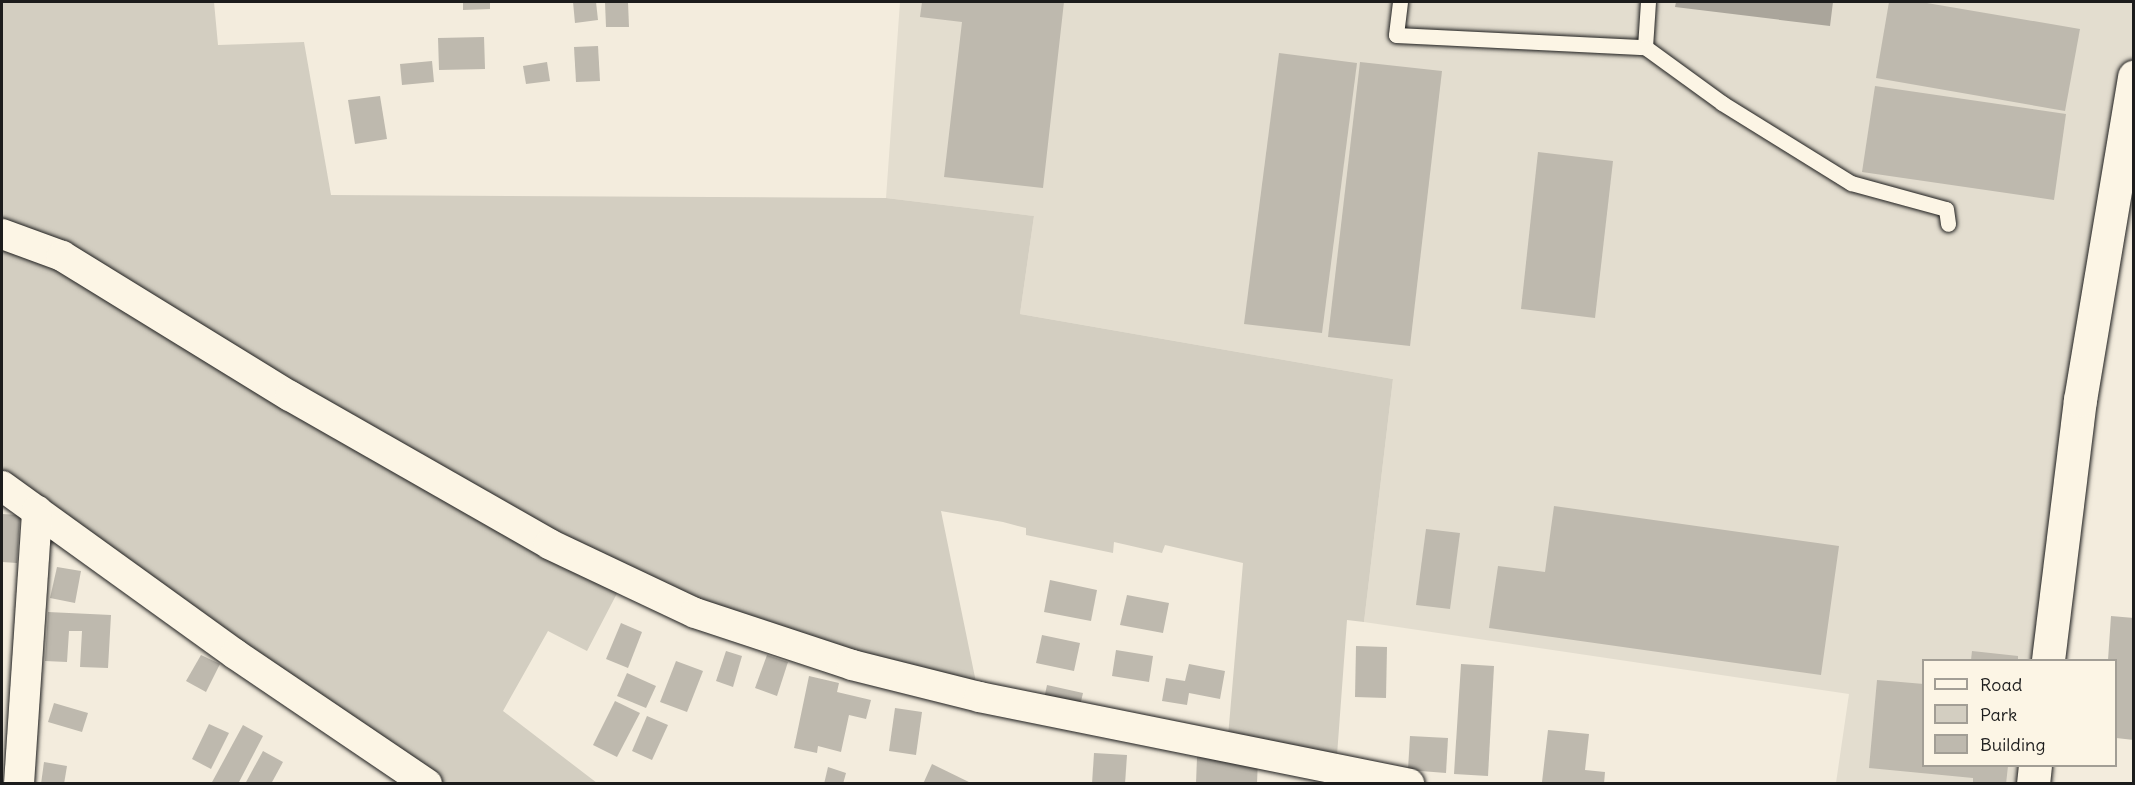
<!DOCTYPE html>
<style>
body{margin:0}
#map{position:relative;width:2135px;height:785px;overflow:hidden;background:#f3ecdd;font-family:Delius,sans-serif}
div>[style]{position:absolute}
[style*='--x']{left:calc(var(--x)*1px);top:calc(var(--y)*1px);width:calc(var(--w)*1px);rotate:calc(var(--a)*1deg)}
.built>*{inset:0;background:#e3ddcf}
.green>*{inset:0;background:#d3cec1}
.water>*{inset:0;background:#aaa59b}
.building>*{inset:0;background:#beb9ae}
.roads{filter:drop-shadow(0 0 2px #1c1c1c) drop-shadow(0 0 2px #1c1c1c)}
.service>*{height:15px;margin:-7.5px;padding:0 7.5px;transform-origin:7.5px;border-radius:7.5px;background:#fcf5e5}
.minor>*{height:30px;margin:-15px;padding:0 15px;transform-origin:15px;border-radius:15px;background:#fcf5e5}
.primary>*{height:33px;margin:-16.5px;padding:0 16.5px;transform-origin:16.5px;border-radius:16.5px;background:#fcf5e5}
span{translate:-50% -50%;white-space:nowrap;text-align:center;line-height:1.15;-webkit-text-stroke:6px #fcf5e5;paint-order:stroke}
.frame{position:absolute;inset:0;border:3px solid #1c1c1c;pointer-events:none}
.legend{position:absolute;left:1922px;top:659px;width:195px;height:108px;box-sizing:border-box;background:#fcf5e5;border:2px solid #a29e95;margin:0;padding:8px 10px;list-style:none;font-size:18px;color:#1c1c1c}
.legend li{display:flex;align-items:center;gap:12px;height:30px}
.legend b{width:30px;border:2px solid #a29e95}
</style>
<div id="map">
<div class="built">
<i style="clip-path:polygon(900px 2px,2133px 2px,2133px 129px,2054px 660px,1924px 660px,1924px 766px,2040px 766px,2037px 783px,1836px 783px,1849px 694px,1364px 622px,1393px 379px,1020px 314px,1034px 216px,886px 198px)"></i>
</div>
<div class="green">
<i style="clip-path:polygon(2px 2px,214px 2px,218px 45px,304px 42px,331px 195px,886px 198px,1034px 216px,1020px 314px,1393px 379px,1364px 622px,1347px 620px,1336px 769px,1227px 748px,1243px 563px,1165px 545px,1162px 553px,1114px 542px,1113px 553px,1026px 535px,1026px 528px,1003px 522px,941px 511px,979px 697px,624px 580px,587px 651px,548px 631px,503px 711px,597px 783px,427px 783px,2px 486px)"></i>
</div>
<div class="water">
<i style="clip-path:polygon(1676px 2px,1833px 2px,1830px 26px,1675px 7px)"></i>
</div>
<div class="building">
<i style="clip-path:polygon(463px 2px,490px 2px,490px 9px,463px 10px)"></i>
<i style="clip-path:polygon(573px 2px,596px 2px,598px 20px,575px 23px)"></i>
<i style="clip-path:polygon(605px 2px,628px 2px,629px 27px,606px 27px)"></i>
<i style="clip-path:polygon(922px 2px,1064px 2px,1043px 188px,944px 177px,962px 22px,920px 17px)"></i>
<i style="clip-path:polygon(1889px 2px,1921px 2px,2080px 29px,2065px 111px,1876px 78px)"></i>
<i style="clip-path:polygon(484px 37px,485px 69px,439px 70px,438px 38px)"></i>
<i style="clip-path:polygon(598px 46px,600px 81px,576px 82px,574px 47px)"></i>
<i style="clip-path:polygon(1279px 53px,1357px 63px,1322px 333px,1244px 324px)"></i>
<i style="clip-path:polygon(432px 61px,434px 82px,402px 85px,400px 64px)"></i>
<i style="clip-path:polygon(547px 62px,550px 81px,526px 84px,523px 66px)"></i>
<i style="clip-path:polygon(1360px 62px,1442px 71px,1410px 346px,1328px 337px)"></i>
<i style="clip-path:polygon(1875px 86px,2066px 114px,2054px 200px,1862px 172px)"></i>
<i style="clip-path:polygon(380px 96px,387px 139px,355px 144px,348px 100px)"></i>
<i style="clip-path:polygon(1538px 152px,1613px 161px,1595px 318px,1521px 309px)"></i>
<i style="clip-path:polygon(1554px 506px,1839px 546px,1821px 675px,1489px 628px,1498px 566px,1545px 572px)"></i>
<i style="clip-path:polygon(2px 514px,20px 515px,17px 563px,2px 562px)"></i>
<i style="clip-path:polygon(1426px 529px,1460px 533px,1450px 609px,1416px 605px)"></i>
<i style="clip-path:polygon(57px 567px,81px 571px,75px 603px,50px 598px)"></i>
<i style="clip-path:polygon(1050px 580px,1097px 590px,1091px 621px,1044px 612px)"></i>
<i style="clip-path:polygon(1127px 595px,1169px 603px,1163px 633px,1120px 625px)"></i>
<i style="clip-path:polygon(48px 612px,111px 615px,108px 668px,80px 667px,82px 631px,69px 631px,67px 662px,45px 661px)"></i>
<i style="clip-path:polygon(2111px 616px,2134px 618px,2134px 740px,2116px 738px,2116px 660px,2108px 660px)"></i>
<i style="clip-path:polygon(621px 623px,642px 632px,628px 668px,606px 659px)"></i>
<i style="clip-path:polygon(1042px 635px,1080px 643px,1074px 671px,1036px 663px)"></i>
<i style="clip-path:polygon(1356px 646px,1387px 647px,1386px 698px,1355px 697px)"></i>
<i style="clip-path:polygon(1116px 650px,1153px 656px,1149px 682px,1112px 676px)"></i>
<i style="clip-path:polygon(726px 651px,742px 656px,733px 687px,716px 681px)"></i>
<i style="clip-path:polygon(1972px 651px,2018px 656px,2018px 660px,1971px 660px)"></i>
<i style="clip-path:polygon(201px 655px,220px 664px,206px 692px,186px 681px)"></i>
<i style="clip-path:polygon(767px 655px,788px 662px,777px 696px,755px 688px)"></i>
<i style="clip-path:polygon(676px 661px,703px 671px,687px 712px,660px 702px)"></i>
<i style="clip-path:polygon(1189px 664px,1225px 671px,1220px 699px,1189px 693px,1187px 705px,1162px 701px,1166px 678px,1185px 681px)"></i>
<i style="clip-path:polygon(1461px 664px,1494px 666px,1488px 776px,1454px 774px)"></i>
<i style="clip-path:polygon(627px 673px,656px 686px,646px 708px,617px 696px)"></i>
<i style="clip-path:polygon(809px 676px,839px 683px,837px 692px,871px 700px,866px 719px,849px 715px,841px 752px,818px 746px,817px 753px,794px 748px)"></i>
<i style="clip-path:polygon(1877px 680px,1924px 684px,1924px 766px,2008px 766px,2006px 784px,1973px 784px,1973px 778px,1869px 768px)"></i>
<i style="clip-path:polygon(1047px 685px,1083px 693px,1080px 706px,1044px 699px)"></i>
<i style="clip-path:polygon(615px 701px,640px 713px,617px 757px,593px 745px)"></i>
<i style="clip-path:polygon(54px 703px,88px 713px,82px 732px,48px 722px)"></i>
<i style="clip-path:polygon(895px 708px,922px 712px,916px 755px,889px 751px)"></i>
<i style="clip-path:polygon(647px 716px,668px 725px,652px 760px,632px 751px)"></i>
<i style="clip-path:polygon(209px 724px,229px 733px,211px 769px,192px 759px)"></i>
<i style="clip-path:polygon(243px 725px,263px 736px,238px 784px,211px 784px)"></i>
<i style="clip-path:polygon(1548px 730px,1589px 734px,1585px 770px,1605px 772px,1604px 784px,1542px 782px)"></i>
<i style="clip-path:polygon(1410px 736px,1448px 738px,1446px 773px,1408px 770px)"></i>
<i style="clip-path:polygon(263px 751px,283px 762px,271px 784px,245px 784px)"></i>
<i style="clip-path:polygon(1094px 753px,1127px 755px,1125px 784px,1092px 784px)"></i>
<i style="clip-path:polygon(1197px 757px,1258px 758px,1257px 784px,1196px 784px)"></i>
<i style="clip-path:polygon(44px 762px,67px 766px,64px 784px,41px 784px)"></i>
<i style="clip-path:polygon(932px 764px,973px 784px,923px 784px)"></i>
<i style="clip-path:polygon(828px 767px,846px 773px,843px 784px,824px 784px)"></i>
</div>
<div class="roads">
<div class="service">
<i style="--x:1400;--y:2;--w:33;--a:97"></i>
<i style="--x:1396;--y:35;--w:249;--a:2.8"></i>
<i style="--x:1645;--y:47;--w:45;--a:-86.2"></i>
<i style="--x:1645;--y:47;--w:95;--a:36"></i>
<i style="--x:1722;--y:103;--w:152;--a:31.8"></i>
<i style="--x:1851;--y:183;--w:98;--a:15.3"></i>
<i style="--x:1946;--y:209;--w:15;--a:82"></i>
</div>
<div class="minor">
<i style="--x:2;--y:234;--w:64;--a:20.1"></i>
<i style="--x:62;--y:256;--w:268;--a:31.6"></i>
<i style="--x:290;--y:396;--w:298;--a:29.7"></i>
<i style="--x:549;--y:544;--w:161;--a:25.3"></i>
<i style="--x:695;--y:613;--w:165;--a:18.3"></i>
<i style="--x:852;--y:665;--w:131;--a:14.1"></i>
<i style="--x:979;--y:697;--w:439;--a:11.4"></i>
<i style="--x:2;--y:486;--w:287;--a:35.8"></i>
<i style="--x:235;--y:654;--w:232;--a:34.1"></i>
<i style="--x:19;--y:784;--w:274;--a:-86.2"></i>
</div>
<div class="primary">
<i style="--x:2048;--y:660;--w:262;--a:-83"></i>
<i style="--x:2080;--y:400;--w:328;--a:-80.5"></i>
<i style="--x:2033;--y:784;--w:18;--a:-84"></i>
</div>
</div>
<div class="frame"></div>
<ul class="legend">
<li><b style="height:8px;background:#fcf5e5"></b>Road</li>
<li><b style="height:16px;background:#d3cec1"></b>Park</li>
<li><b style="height:16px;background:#beb9ae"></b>Building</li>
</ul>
</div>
